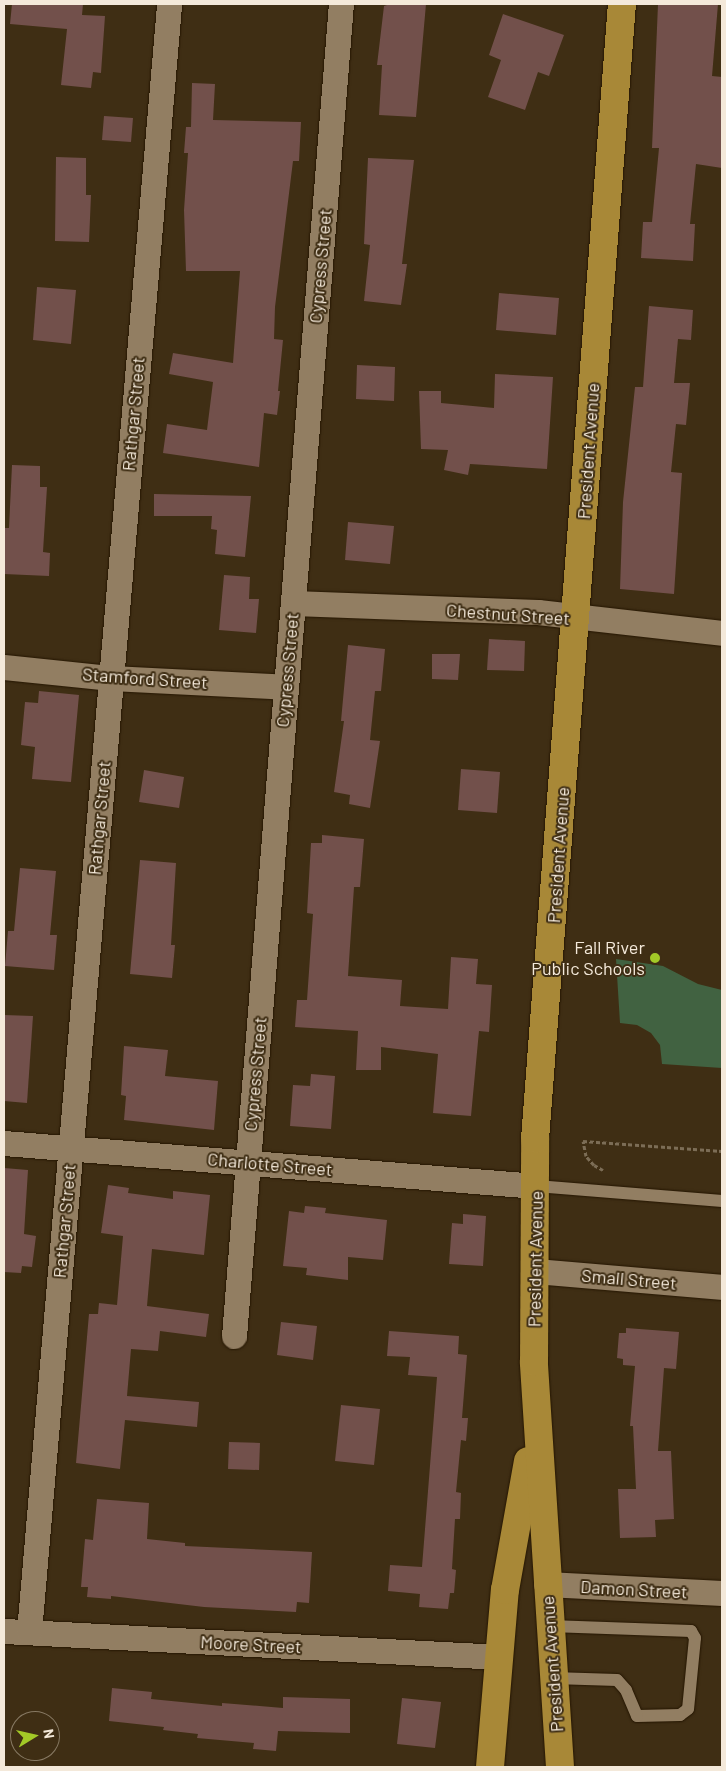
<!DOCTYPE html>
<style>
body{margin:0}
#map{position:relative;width:726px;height:1771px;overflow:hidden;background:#3f2e14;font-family:Barlow,sans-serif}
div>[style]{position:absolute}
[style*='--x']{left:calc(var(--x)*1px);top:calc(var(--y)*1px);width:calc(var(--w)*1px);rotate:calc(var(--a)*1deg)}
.green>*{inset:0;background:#416241}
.building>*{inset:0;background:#72504b}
.path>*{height:3px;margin-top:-1.5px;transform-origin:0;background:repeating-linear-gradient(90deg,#7c6d56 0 4px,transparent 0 6.5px)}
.roads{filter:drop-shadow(0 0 1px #251600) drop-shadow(0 0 1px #251600)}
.lane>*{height:12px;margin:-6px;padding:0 6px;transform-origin:6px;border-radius:6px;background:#927e62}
.street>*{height:25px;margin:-12.5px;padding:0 12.5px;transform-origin:12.5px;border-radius:12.5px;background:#927e62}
.primary>*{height:28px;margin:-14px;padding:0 14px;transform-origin:14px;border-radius:14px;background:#a88837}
.dots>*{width:14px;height:14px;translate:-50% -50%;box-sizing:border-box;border:2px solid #3f2e14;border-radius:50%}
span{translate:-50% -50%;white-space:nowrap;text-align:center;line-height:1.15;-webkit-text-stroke:4px #3f2e14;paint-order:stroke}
.street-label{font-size:18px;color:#f4e9da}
.poi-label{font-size:18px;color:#f4e9da}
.right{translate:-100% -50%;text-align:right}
.frame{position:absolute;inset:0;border:5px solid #f4e9da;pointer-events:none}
.north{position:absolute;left:10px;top:1711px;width:50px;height:50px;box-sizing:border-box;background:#3f2e14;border:1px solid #877963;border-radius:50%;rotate:81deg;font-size:14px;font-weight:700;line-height:20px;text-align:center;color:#f4e9da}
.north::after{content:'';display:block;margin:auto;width:18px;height:22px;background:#a3c927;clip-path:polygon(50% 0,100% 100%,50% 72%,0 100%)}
</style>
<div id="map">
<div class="green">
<i style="clip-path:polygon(616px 959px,663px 966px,698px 984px,722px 990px,722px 1068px,662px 1064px,660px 1045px,651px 1033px,637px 1025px,620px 1023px)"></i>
</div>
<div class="building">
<i style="clip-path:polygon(12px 4px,83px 4px,82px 15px,105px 16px,101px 73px,93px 72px,91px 88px,61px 85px,67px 29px,10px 24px)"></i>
<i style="clip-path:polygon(390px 4px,426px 4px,416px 117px,379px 115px,382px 65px,377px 65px,384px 6px)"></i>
<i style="clip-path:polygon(658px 4px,718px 4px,712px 76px,722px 77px,722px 168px,696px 164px,690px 224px,695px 224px,693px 261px,641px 258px,643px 222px,652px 222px,659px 148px,652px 148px)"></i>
<i style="clip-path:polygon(503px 14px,564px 35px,549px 76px,538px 72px,525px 110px,488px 97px,501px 60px,489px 55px)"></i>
<i style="clip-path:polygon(192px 83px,215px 84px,213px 120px,301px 122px,299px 161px,293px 161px,275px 307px,274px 339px,283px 340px,278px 391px,280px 391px,277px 415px,264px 413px,259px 467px,163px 453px,167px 424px,207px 430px,213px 382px,169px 374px,173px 353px,233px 363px,240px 271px,186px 271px,184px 210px,188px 153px,184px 153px,186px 127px,191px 127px)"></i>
<i style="clip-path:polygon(104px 116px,133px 118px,131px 142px,102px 140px)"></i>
<i style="clip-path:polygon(56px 157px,86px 158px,86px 195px,91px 195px,89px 242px,55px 241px)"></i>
<i style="clip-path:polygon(368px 158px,414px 160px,402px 264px,407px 264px,401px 305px,364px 301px,370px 245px,364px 244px)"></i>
<i style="clip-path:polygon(37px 287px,76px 290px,71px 344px,33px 340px)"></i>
<i style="clip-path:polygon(499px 293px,559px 298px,556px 335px,496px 330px)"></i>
<i style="clip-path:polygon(649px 306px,693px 310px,691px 340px,678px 339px,674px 383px,690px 383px,686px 425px,676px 424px,671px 472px,682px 473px,674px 594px,620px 589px,623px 502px,635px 387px,643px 387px)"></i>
<i style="clip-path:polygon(357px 365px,395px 367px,394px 401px,356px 399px)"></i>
<i style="clip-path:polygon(495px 374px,553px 377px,547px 469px,470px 464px,468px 475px,444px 470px,448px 450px,421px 449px,419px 391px,441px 391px,441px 403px,494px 408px)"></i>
<i style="clip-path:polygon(12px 465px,40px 466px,40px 487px,47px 487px,43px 552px,50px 553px,49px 576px,4px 574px,4px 528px,9px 528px)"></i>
<i style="clip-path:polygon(154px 494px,251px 496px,245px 557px,215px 554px,217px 530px,211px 529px,212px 516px,154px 516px)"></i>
<i style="clip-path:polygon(348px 522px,394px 526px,390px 564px,345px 560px)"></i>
<i style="clip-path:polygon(224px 575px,250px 577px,249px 599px,259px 599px,256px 633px,219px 630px)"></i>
<i style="clip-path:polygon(489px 639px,525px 641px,524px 671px,487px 670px)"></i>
<i style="clip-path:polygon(348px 645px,385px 649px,381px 691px,375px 691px,370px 740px,380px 741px,370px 808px,349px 804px,350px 795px,334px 792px,344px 721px,341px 721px)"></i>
<i style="clip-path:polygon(432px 654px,460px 654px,458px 680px,432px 679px)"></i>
<i style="clip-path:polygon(39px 691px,79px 695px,71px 782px,32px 779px,35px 747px,21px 745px,25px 702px,38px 703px)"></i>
<i style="clip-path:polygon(461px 769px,500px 772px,497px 813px,458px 810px)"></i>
<i style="clip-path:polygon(144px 770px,184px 777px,179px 808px,139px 802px)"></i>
<i style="clip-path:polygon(322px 835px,364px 839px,360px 887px,354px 887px,348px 976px,402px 980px,400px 1006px,448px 1009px,451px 957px,478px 959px,476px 984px,492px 985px,489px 1032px,479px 1031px,471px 1116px,433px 1113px,438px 1054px,381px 1047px,381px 1070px,356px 1070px,358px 1031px,295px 1027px,297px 1000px,307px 1000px,313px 914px,307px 913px,311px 843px,322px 843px)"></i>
<i style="clip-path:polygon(140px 860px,176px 863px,171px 945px,175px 945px,172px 978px,130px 974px)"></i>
<i style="clip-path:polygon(20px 868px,56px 871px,50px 935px,57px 935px,54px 970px,5px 966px,8px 931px,14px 931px)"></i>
<i style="clip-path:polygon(4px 1015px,33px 1016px,27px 1103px,4px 1101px)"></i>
<i style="clip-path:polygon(124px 1046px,168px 1050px,165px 1076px,218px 1081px,214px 1130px,124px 1120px,126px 1096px,121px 1095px)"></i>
<i style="clip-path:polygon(311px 1074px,335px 1076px,331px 1129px,290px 1126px,293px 1085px,310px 1086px)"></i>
<i style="clip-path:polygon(4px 1168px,28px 1170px,24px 1234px,36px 1236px,32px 1267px,22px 1266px,21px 1273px,4px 1272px)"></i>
<i style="clip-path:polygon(108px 1185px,129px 1188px,128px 1193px,173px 1199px,173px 1191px,210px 1195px,204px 1255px,152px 1249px,147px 1306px,209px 1314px,206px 1337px,160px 1331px,158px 1351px,131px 1349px,127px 1396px,199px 1402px,197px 1427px,125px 1420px,120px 1469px,76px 1463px,89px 1314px,98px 1314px,99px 1303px,117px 1305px,123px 1236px,101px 1233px)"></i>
<i style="clip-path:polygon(305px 1206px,326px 1208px,325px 1213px,387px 1220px,383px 1260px,348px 1257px,348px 1280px,306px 1275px,307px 1268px,283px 1266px,289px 1211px,304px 1213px)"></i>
<i style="clip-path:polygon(463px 1214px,486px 1216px,483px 1266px,449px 1264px,452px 1223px,463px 1224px)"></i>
<i style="clip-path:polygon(281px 1322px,317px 1326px,313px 1360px,277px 1355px)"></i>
<i style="clip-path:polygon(626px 1328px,679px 1332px,676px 1369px,664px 1368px,658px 1451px,671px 1451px,674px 1519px,655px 1520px,656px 1537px,620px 1538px,618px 1489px,636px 1489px,633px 1426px,630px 1426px,635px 1366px,623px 1365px,623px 1359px,617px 1358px,619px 1333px,626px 1333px)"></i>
<i style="clip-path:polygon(389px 1331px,459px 1336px,458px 1354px,467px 1355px,462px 1418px,468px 1418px,466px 1441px,461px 1440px,456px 1492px,461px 1493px,460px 1519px,455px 1519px,452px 1569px,456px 1570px,454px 1593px,450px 1593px,448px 1609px,419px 1607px,420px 1594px,388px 1591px,390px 1565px,422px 1567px,437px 1377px,408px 1375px,410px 1357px,387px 1356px)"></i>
<i style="clip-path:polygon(341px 1405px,380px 1409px,374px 1465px,335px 1461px)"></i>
<i style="clip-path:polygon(229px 1442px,260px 1443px,259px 1470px,228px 1469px)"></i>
<i style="clip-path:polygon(97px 1499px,149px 1503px,147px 1539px,185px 1543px,185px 1546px,312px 1552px,309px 1603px,297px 1602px,296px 1612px,204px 1607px,111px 1596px,111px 1599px,87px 1597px,88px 1587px,81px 1587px,85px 1539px,93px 1540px)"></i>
<i style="clip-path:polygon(112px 1688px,152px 1692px,151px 1699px,222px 1706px,222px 1703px,283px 1708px,283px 1697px,350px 1699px,350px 1733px,278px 1731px,276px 1751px,253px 1749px,254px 1743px,197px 1738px,198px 1734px,163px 1730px,164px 1727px,109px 1721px)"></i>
<i style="clip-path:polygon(402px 1698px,441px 1702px,435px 1748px,397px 1744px)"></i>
</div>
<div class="path">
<i style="--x:603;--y:1170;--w:10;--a:-151"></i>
<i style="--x:594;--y:1165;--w:12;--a:-132"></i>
<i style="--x:586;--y:1156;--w:15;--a:-101"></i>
<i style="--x:583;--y:1141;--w:139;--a:4.1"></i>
</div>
<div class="roads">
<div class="lane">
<i style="--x:536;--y:1186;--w:187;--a:4.6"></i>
<i style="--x:550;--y:1626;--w:141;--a:2"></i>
<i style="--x:691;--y:1631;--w:8;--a:60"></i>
<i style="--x:695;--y:1638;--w:71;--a:95.6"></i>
<i style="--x:688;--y:1709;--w:10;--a:143"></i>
<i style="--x:680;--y:1715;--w:43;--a:178.7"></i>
<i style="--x:637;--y:1716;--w:28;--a:-113"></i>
<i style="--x:626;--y:1690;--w:13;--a:-132"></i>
<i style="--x:617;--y:1680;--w:64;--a:-178.2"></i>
</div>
<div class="street">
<i style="--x:293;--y:603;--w:245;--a:2.1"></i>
<i style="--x:538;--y:612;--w:185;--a:6.5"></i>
<i style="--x:4;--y:667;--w:108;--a:5.9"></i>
<i style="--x:111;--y:678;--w:175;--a:2.9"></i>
<i style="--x:4;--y:1143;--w:534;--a:4.62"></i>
<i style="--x:536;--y:1271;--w:187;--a:4.9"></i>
<i style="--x:234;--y:1336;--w:1336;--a:-85.41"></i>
<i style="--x:546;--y:1584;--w:176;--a:2.9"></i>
<i style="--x:4;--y:1631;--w:496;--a:3"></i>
<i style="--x:29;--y:1632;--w:1634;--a:-85.08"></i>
</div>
<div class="primary">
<i style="--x:490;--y:1767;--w:178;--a:-85.2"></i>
<i style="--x:505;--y:1590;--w:131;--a:-79.9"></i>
<i style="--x:560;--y:1767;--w:406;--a:-93.7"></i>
<i style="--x:534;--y:1362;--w:223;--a:-89.7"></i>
<i style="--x:535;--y:1139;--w:1138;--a:-85.62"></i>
</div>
</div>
<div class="dots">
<i style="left:655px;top:958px;background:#a3c927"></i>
</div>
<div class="street-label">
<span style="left:320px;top:266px;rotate:-85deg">Cypress Street</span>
<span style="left:133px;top:414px;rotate:-85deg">Rathgar Street</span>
<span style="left:588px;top:451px;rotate:-86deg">President Avenue</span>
<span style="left:508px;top:614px;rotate:4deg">Chestnut Street</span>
<span style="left:287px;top:670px;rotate:-85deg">Cypress Street</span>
<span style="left:145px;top:678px;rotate:4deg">Stamford Street</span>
<span style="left:99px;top:818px;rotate:-85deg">Rathgar Street</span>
<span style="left:558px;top:855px;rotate:-86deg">President Avenue</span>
<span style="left:255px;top:1074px;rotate:-85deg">Cypress Street</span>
<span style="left:270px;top:1164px;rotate:5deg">Charlotte Street</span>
<span style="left:64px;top:1221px;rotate:-85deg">Rathgar Street</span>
<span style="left:535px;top:1259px;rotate:-89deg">President Avenue</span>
<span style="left:629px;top:1279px;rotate:5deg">Small Street</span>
<span style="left:634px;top:1589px;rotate:3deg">Damon Street</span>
<span style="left:251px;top:1644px;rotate:3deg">Moore Street</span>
<span style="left:552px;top:1664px;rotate:-94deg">President Avenue</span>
</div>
<div class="poi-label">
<span class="right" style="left:645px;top:958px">Fall River<br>Public Schools</span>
</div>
<div class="frame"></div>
<div class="north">N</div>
</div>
